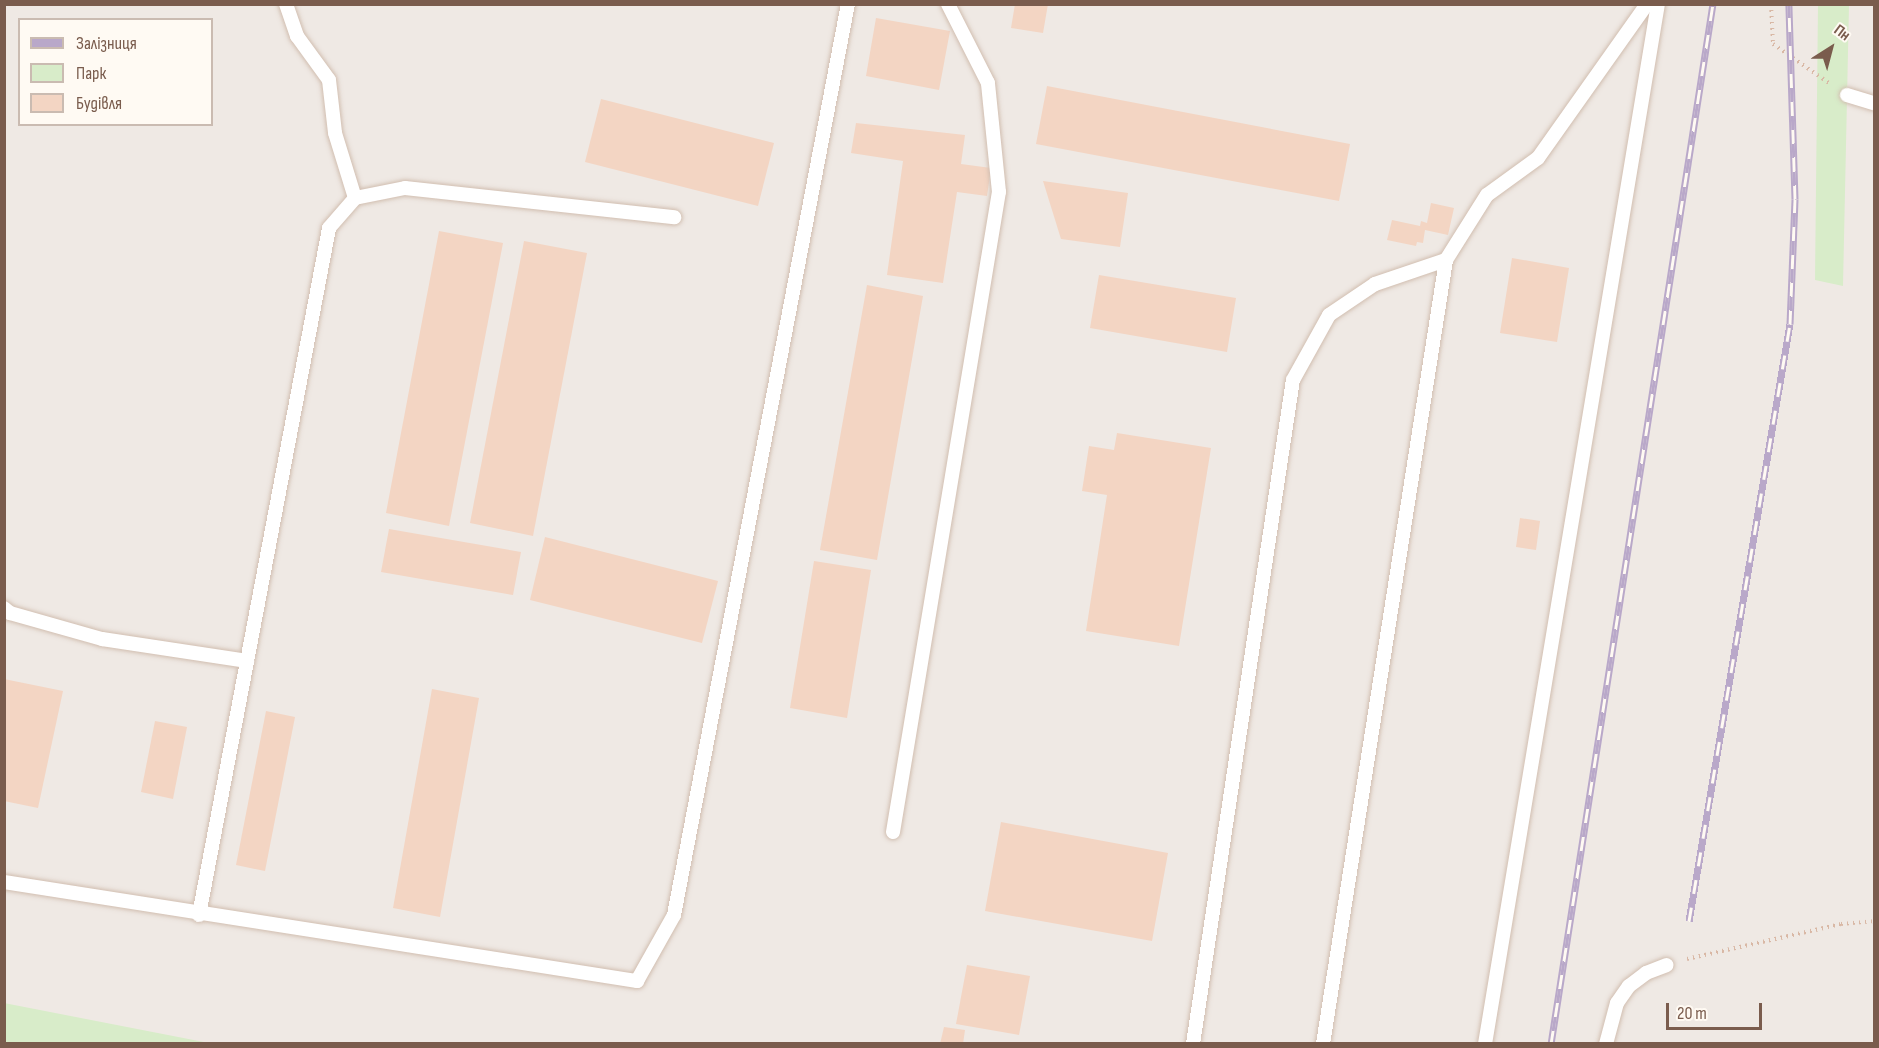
<!DOCTYPE html>
<meta charset="utf-8">
<style>
body{margin:0}
#map{position:relative;width:1879px;height:1048px;overflow:hidden;background:#fdf6ec;font-family:"Sofia Sans Condensed",sans-serif}
div>[style]{position:absolute}
[style*='--x']{left:calc(var(--x)*1px);top:calc(var(--y)*1px);width:calc(var(--w)*1px);rotate:calc(var(--a)*1deg)}
.industrial>*{inset:0;background:#efe9e4}
.green>*{inset:0;background:#d8ecc9}
.building>*{inset:0;background:#f3d5c3}
.path>*{height:4px;margin-top:-2px;transform-origin:0;background:repeating-linear-gradient(90deg,#d9b8a5 0 1.5px,transparent 0 6px)}
.roads{filter:drop-shadow(0 0 2px #d1beb0) drop-shadow(0 0 2px #d1beb0)}
.service>*{height:14px;margin:-7px;padding:0 7px;transform-origin:7px;border-radius:7px;background:#fff}
.rail>*{height:7px;margin-top:-3.5px;transform-origin:0;background:repeating-linear-gradient(90deg,#fffaf3 0 14px,#b9a8c9 0 28px);box-sizing:border-box;border-block:2px solid #b9a8c9}
span{translate:-50% -50%;white-space:nowrap;text-align:center;line-height:1.15;-webkit-text-stroke:5px #fffaf3;paint-order:stroke}
.frame{position:absolute;inset:0;border:6px solid #7a5c4d;pointer-events:none}
.legend{position:absolute;left:18px;top:18px;width:195px;height:108px;box-sizing:border-box;background:#fffaf3;border:2px solid #cabbb1;margin:0;padding:8px 10px;list-style:none;font-size:18px;color:#7a5c4d}
.legend li{display:flex;align-items:center;gap:12px;height:30px}
.legend b{width:30px;border:2px solid #cabbb1}
.north{position:absolute;left:1801px;top:18px;width:60px;height:60px;-webkit-text-stroke:4px #fffaf3;paint-order:stroke;rotate:36deg;font-size:16px;font-weight:700;line-height:24px;text-align:center;color:#7a5c4d}
.north::after{content:'';display:block;margin:auto;width:21px;height:27px;background:#7a5c4d;clip-path:polygon(50% 0,100% 100%,50% 72%,0 100%)}
.scale{position:absolute;left:1666px;top:1003px;width:96px;height:27px;box-sizing:border-box;border:3px solid #7a5c4d;border-top:0;padding-left:8px;font-size:18px;line-height:21px;white-space:nowrap;color:#7a5c4d;-webkit-text-stroke:4px #fffaf3;paint-order:stroke}
</style>
<div id="map">
<div class="industrial">
<i style="clip-path:polygon(evenodd,5px 5px,1874px 5px,1874px 1043px,5px 1044px,5px 5px,20px 20px,212px 20px,212px 124px,20px 124px,20px 20px)"></i>
</div>
<div class="green">
<i style="clip-path:polygon(1818px 5px,1849px 5px,1843px 286px,1815px 280px)"></i>
<i style="clip-path:polygon(4px 1003px,209px 1043px,212px 1043px,5px 1043px)"></i>
</div>
<div class="building">
<i style="clip-path:polygon(1015px 4px,1048px 4px,1043px 33px,1011px 28px)"></i>
<i style="clip-path:polygon(876px 18px,950px 31px,939px 90px,866px 76px)"></i>
<i style="clip-path:polygon(1047px 86px,1350px 144px,1339px 201px,1036px 144px)"></i>
<i style="clip-path:polygon(601px 99px,774px 143px,758px 206px,585px 162px)"></i>
<i style="clip-path:polygon(856px 123px,965px 135px,961px 164px,991px 168px,987px 196px,957px 192px,943px 283px,887px 275px,903px 161px,851px 153px)"></i>
<i style="clip-path:polygon(1043px 181px,1128px 193px,1120px 247px,1061px 239px)"></i>
<i style="clip-path:polygon(1431px 203px,1454px 208px,1448px 235px,1425px 230px,1423px 243px,1417px 242px,1416px 246px,1387px 240px,1392px 220px,1420px 226px,1421px 221px,1427px 223px)"></i>
<i style="clip-path:polygon(439px 231px,503px 243px,449px 526px,386px 513px)"></i>
<i style="clip-path:polygon(524px 241px,587px 253px,533px 536px,470px 523px)"></i>
<i style="clip-path:polygon(1512px 258px,1569px 268px,1557px 342px,1500px 333px)"></i>
<i style="clip-path:polygon(1099px 275px,1236px 298px,1227px 352px,1090px 328px)"></i>
<i style="clip-path:polygon(867px 285px,923px 296px,877px 560px,820px 550px)"></i>
<i style="clip-path:polygon(1117px 433px,1211px 448px,1179px 646px,1086px 631px,1107px 495px,1082px 491px,1089px 446px,1114px 450px)"></i>
<i style="clip-path:polygon(1520px 518px,1540px 521px,1536px 550px,1516px 547px)"></i>
<i style="clip-path:polygon(389px 529px,521px 552px,513px 595px,381px 572px)"></i>
<i style="clip-path:polygon(545px 537px,718px 581px,702px 643px,530px 600px)"></i>
<i style="clip-path:polygon(814px 561px,871px 570px,847px 718px,790px 708px)"></i>
<i style="clip-path:polygon(4px 679px,63px 691px,38px 808px,4px 801px)"></i>
<i style="clip-path:polygon(432px 689px,479px 698px,440px 917px,393px 908px)"></i>
<i style="clip-path:polygon(266px 711px,295px 717px,265px 871px,236px 865px)"></i>
<i style="clip-path:polygon(155px 721px,187px 727px,173px 799px,141px 792px)"></i>
<i style="clip-path:polygon(1001px 822px,1168px 853px,1152px 941px,985px 911px)"></i>
<i style="clip-path:polygon(967px 965px,1030px 976px,1019px 1035px,956px 1024px)"></i>
<i style="clip-path:polygon(944px 1027px,965px 1030px,963px 1044px,940px 1044px)"></i>
</div>
<div class="path">
<i style="--x:1771;--y:4;--w:40;--a:87.1"></i>
<i style="--x:1773;--y:44;--w:68;--a:34.9"></i>
<i style="--x:1687;--y:959;--w:158;--a:-12.8"></i>
<i style="--x:1841;--y:924;--w:33;--a:-5"></i>
</div>
<div class="roads">
<div class="service">
<i style="--x:286;--y:4;--w:34;--a:71"></i>
<i style="--x:297;--y:36;--w:54;--a:54"></i>
<i style="--x:329;--y:80;--w:53;--a:83.5"></i>
<i style="--x:335;--y:133;--w:68;--a:72.9"></i>
<i style="--x:1847;--y:95;--w:28;--a:17"></i>
<i style="--x:4;--y:608;--w:8;--a:40"></i>
<i style="--x:10;--y:613;--w:96;--a:15.8"></i>
<i style="--x:102;--y:639;--w:147;--a:8.6"></i>
<i style="--x:893;--y:832;--w:649;--a:-80.6"></i>
<i style="--x:999;--y:192;--w:110;--a:-95.8"></i>
<i style="--x:988;--y:83;--w:89;--a:-116.9"></i>
<i style="--x:4;--y:882;--w:641;--a:8.89"></i>
<i style="--x:637;--y:981;--w:76;--a:-60.7"></i>
<i style="--x:674;--y:915;--w:927;--a:-79.19"></i>
<i style="--x:199;--y:915;--w:699;--a:-79.28"></i>
<i style="--x:329;--y:228;--w:40;--a:-49"></i>
<i style="--x:355;--y:198;--w:51;--a:-11.3"></i>
<i style="--x:405;--y:188;--w:271;--a:6.2"></i>
<i style="--x:1193;--y:1044;--w:671;--a:-81.44"></i>
<i style="--x:1293;--y:380;--w:74;--a:-61"></i>
<i style="--x:1329;--y:315;--w:55;--a:-34"></i>
<i style="--x:1375;--y:284;--w:75;--a:-18.7"></i>
<i style="--x:1446;--y:260;--w:77;--a:-57.8"></i>
<i style="--x:1487;--y:195;--w:63;--a:-36"></i>
<i style="--x:1538;--y:158;--w:189;--a:-54.7"></i>
<i style="--x:1323;--y:1044;--w:794;--a:-81.08"></i>
<i style="--x:1485;--y:1044;--w:1054;--a:-80.56"></i>
<i style="--x:1606;--y:1044;--w:42;--a:-75"></i>
<i style="--x:1617;--y:1003;--w:21;--a:-55"></i>
<i style="--x:1629;--y:986;--w:21;--a:-37"></i>
<i style="--x:1646;--y:973;--w:22;--a:-21"></i>
</div>
</div>
<div class="rail">
<i style="--x:1689;--y:921;--w:605;--a:-80.4"></i>
<i style="--x:1790;--y:324;--w:125;--a:-87.7"></i>
<i style="--x:1795;--y:199;--w:195;--a:-91.8"></i>
<i style="--x:1551;--y:1044;--w:1053;--a:-81.15"></i>
</div>
<div class="frame"></div>
<ul class="legend">
<li><b style="height:8px;background:#b9a8c9"></b>Залізниця</li>
<li><b style="height:16px;background:#d8ecc9"></b>Парк</li>
<li><b style="height:16px;background:#f3d5c3"></b>Будівля</li>
</ul>
<div class="north">Пн</div>
<div class="scale">20 m</div>
</div>
